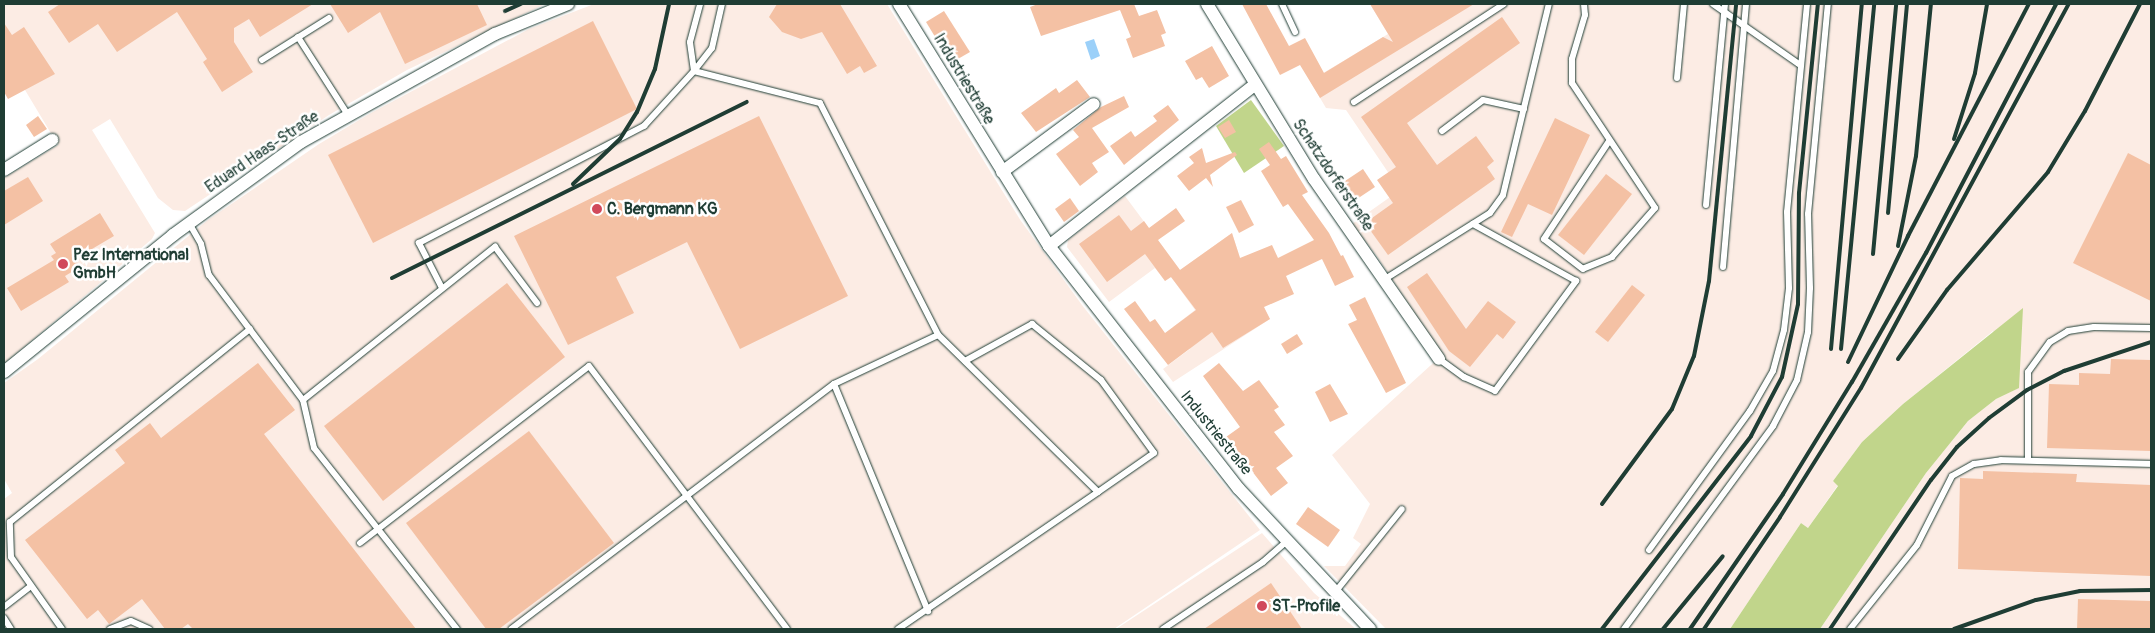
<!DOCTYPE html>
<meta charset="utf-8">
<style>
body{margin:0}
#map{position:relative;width:2155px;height:633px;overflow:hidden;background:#fff;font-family:Pangolin,sans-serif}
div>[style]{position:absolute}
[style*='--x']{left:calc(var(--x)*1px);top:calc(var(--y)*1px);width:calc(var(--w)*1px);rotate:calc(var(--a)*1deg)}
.built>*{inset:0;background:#fcece4}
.green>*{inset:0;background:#c1d58b}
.water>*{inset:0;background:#9bd0f9}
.building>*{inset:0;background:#f4c1a4}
.roads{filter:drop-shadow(0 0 1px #1f3d34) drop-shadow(0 0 1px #1f3d34)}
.service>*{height:6px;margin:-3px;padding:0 3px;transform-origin:3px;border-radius:3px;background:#fff}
.minor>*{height:12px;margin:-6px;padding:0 6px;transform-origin:6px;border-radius:6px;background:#fff}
.rail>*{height:4px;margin:-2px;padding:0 2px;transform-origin:2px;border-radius:2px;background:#1f3d34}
.dots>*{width:14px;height:14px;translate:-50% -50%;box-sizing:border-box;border:2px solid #fff;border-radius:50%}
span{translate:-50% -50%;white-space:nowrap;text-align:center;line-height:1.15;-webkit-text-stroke:5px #fff;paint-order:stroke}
.street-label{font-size:16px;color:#1f3d34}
.poi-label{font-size:16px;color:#1f3d34;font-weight:700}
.left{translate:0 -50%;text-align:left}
.frame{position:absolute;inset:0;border:5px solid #1f3d34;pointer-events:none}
</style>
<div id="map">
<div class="built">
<i style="clip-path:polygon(4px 4px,545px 4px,407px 70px,329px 115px,185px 211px,173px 210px,158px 198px,110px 119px,92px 130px,155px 233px,152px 239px,4px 364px,4px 178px,58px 145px,4px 55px)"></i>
<i style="clip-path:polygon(594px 4px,887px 4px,1021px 221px,1082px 305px,1260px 530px,1114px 629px,4px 629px,4px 499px,12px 493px,4px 479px,4px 383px,38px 359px,208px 220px,319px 144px,371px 113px,529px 29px)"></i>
<i style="clip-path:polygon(1370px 4px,2151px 4px,2151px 629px,1820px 629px,1926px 473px,1968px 421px,1996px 399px,2018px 388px,1993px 331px,1903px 404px,1862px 442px,1833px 481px,1838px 485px,1808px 528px,1801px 523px,1730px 629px,1386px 629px,1324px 566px,1345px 566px,1361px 544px,1353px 538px,1370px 504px,1332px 455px,1442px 355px,1376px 255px,1352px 224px,1400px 190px,1346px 110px,1326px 108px,1310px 81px,1388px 34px)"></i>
<i style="clip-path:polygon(1125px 196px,1180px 270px,1232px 233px,1244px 270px,1270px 319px,1173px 382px,1163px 369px,1190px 349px,1173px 327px,1195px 310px,1171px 277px,1165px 281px,1155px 268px,1109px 302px,1067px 247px,1068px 240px)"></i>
<i style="clip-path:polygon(1262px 533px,1314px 593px,1356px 629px,1116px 629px)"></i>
</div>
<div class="green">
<i style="clip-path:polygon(1251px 100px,1284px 146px,1244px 173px,1216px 126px)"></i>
<i style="clip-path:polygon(2023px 308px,2019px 388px,1996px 399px,1968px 421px,1926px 473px,1820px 629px,1730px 629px,1801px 523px,1808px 528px,1838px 486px,1833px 481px,1862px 442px,1903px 404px)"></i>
</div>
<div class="water">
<i style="clip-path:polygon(1094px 39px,1100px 56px,1091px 60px,1085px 42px)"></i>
</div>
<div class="building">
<i style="clip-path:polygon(60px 4px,313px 4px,260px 37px,249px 19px,234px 28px,234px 42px,253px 72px,222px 92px,203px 62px,207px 59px,177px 12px,117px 52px,98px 24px,69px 43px,48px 12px)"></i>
<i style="clip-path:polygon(330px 4px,477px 4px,487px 25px,405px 64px,380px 12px,348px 33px)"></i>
<i style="clip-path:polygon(777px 4px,840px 4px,877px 66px,864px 73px,860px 66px,847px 74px,822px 32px,801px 39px,782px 32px,769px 17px)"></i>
<i style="clip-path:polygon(1038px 4px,1134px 4px,1139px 16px,1157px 10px,1166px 33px,1161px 35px,1165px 46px,1133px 58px,1126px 39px,1131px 37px,1120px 10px,1041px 36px,1030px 7px)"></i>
<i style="clip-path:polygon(1242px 4px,1266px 4px,1289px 46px,1305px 38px,1324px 73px,1383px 37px,1393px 42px,1370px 4px,1474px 4px,1320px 98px,1300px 65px,1280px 75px)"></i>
<i style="clip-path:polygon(944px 11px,970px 52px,951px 63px,926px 22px)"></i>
<i style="clip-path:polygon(1502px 17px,1520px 43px,1407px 123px,1437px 165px,1476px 136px,1494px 161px,1487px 167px,1495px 179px,1388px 255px,1365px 223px,1393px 203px,1377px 180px,1396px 167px,1361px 117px)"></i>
<i style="clip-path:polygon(593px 21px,637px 109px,373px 243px,328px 155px)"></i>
<i style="clip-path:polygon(4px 23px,12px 35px,24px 27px,55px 74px,8px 99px,4px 92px)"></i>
<i style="clip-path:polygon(1212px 46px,1229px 76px,1209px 88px,1202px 77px,1196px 80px,1185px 61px)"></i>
<i style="clip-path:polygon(1077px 80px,1090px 97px,1036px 132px,1021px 113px,1056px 88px,1059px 93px)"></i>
<i style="clip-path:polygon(1124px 96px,1129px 107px,1092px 128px,1109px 152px,1092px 163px,1098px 172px,1080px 186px,1056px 154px,1079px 137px,1073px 130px,1101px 107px)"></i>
<i style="clip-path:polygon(1168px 105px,1179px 120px,1124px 165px,1110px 146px,1131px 131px,1135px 137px,1157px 121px,1153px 116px)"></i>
<i style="clip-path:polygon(38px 116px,47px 129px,34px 137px,26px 125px)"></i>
<i style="clip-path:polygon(759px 116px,848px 296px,740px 349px,687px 242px,616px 277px,634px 313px,568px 345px,514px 236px)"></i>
<i style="clip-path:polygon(1555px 118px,1590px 135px,1552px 215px,1528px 204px,1512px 237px,1501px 232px)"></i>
<i style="clip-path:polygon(1229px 120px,1236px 132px,1225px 138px,1218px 127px)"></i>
<i style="clip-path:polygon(1269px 142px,1281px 159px,1286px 156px,1308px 192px,1302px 195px,1329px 233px,1341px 256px,1343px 255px,1354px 277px,1335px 286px,1322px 259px,1286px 276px,1294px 294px,1264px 307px,1270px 319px,1223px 348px,1212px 332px,1168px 365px,1124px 309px,1135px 301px,1150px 322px,1155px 319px,1165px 333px,1196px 310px,1171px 277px,1165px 281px,1145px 254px,1107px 282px,1079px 244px,1119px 215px,1131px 231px,1144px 221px,1149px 228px,1176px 208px,1185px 221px,1158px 240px,1180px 270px,1232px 233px,1240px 258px,1272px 245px,1278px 258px,1314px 240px,1288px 204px,1283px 207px,1261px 171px,1270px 165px,1259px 149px)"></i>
<i style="clip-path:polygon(1202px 148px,1206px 163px,1235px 152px,1237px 155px,1210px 175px,1213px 187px,1206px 178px,1189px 191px,1177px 176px,1194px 163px,1189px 157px)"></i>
<i style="clip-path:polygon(2128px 153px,2151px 165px,2151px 301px,2073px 263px)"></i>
<i style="clip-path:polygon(1363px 169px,1375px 187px,1351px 203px,1339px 185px)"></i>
<i style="clip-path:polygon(1606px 174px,1632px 194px,1584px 255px,1558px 235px)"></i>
<i style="clip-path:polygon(28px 177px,43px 201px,4px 225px,4px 191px)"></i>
<i style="clip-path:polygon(1070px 198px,1079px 211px,1064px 222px,1055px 209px)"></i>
<i style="clip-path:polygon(1241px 200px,1254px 225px,1239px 233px,1226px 207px)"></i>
<i style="clip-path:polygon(100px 213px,114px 236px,75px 259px,80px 267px,65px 276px,69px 282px,21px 311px,7px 288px,54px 260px,51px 256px,56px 253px,50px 244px)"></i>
<i style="clip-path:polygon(1427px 273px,1466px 329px,1488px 301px,1516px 322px,1503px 339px,1497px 334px,1470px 367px,1449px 351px,1407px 287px)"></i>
<i style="clip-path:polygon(507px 283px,565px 357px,383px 501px,324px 426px)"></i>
<i style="clip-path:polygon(1632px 285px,1645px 295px,1608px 342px,1595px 332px)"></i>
<i style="clip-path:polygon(1365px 297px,1406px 383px,1386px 393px,1348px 324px,1357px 320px,1349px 305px)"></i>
<i style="clip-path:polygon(1297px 334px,1303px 344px,1287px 354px,1281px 344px)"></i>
<i style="clip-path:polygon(2111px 359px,2151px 360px,2151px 451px,2047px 448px,2049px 384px,2079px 385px,2079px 373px,2110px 374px)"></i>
<i style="clip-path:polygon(258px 363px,295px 410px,264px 434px,416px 629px,193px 629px,188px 624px,181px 629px,165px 629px,142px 599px,109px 624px,98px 610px,87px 619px,25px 540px,125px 463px,115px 450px,150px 423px,161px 438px)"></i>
<i style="clip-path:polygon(1219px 363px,1243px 391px,1259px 380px,1279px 407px,1274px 410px,1285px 425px,1274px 432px,1293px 456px,1276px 468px,1288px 483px,1271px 496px,1226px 437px,1240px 427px,1203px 376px)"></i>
<i style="clip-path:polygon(1330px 384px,1348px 414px,1330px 422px,1315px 392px)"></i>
<i style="clip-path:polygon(529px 431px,614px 543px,499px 629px,486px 629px,406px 523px)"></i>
<i style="clip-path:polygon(1983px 471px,2077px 474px,2076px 482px,2151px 485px,2151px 576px,1958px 569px,1960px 478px,1983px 479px)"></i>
<i style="clip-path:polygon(1308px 507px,1340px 530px,1328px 547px,1296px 524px)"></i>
<i style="clip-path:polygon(1271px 583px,1302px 629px,1204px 629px)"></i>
<i style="clip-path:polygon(2078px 599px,2151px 601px,2151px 629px,2077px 629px)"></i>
</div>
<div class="roads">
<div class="service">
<i style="--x:1282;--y:4;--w:31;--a:65"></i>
<i style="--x:1584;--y:4;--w:11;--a:85"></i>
<i style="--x:1585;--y:15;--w:46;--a:106.5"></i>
<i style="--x:1572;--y:59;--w:24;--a:90"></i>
<i style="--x:1572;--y:83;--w:150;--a:56.4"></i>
<i style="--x:1655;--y:208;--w:65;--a:131.3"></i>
<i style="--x:1612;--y:257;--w:31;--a:158"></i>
<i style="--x:1583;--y:269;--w:49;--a:-142.4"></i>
<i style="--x:1544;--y:239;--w:118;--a:-56.4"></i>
<i style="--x:1713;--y:4;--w:106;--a:35"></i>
<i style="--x:298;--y:37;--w:93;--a:57.3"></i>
<i style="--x:262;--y:60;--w:79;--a:-32.1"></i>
<i style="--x:694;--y:71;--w:29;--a:-52"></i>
<i style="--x:712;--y:48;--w:45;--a:-77.2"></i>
<i style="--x:694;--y:71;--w:29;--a:-98"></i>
<i style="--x:690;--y:42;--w:39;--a:-75"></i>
<i style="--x:1677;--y:78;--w:74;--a:-84.6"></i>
<i style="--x:1354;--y:102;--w:179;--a:-33.2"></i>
<i style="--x:1442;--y:131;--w:51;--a:-37.1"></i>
<i style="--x:1483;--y:100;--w:42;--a:12.4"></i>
<i style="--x:1706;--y:205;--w:202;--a:-84.6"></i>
<i style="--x:189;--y:223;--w:24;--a:60"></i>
<i style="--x:201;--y:244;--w:32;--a:76"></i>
<i style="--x:209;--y:275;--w:156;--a:53.1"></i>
<i style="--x:303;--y:400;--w:246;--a:-38.6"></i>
<i style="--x:495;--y:247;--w:70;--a:53.1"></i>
<i style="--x:1723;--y:267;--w:264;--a:-85"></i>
<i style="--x:1385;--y:279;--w:124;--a:-32.2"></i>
<i style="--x:1490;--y:213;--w:22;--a:-54"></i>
<i style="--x:1503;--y:195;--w:196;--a:-76.5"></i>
<i style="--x:442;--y:288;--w:51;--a:-117.1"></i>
<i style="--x:419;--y:243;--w:254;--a:-27.5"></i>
<i style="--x:644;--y:126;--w:74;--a:-47.7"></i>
<i style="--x:694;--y:71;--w:130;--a:14.3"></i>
<i style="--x:820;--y:103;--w:260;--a:63"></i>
<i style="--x:938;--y:335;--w:115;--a:154.8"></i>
<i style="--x:834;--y:384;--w:405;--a:142.8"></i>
<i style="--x:1439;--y:359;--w:31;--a:36"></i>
<i style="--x:1464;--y:377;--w:34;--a:24"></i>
<i style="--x:1495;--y:391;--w:137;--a:-53.6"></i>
<i style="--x:1576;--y:281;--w:118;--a:-151"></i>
<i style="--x:965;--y:361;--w:77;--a:-28.9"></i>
<i style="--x:1032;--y:324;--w:89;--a:39.1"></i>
<i style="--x:1101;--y:380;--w:90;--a:54"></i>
<i style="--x:1154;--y:453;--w:68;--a:145.1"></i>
<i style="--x:834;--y:384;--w:246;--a:67.5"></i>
<i style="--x:303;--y:400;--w:49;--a:77.1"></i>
<i style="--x:314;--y:448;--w:231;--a:51.7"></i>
<i style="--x:2028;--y:460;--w:88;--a:-90"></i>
<i style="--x:2028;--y:372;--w:37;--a:-54"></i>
<i style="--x:2050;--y:342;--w:21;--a:-31"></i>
<i style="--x:2068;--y:331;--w:26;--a:-9"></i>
<i style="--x:2094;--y:327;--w:57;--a:1"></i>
<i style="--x:360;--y:543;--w:289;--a:-37.7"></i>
<i style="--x:589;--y:366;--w:329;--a:53"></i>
<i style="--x:1649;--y:550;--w:172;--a:-54"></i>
<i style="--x:1750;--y:411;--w:46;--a:-60.1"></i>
<i style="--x:1773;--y:371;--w:42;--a:-75"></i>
<i style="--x:1784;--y:330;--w:42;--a:-83.2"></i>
<i style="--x:1789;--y:288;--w:76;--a:-91.5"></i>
<i style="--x:1787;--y:212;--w:209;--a:-84.5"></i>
<i style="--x:1336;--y:591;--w:105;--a:-51.2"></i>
<i style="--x:4;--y:607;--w:34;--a:-38"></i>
<i style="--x:4;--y:618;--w:13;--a:58"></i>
<i style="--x:62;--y:629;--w:88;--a:-125.3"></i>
<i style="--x:11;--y:557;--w:35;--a:-92"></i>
<i style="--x:10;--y:522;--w:308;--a:-38.8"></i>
<i style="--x:110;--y:629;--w:22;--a:-21"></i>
<i style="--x:131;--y:621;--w:20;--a:24"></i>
<i style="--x:898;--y:629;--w:242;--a:-34.4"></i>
<i style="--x:1098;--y:492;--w:224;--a:-135.5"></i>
<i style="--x:1163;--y:629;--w:120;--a:-33.8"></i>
<i style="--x:1263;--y:562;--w:33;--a:-41"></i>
<i style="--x:1624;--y:629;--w:252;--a:-53.7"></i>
<i style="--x:1773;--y:426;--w:52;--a:-62.4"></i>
<i style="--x:1797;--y:380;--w:49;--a:-77.1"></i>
<i style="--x:1808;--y:332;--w:44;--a:-87.4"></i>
<i style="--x:1810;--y:288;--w:74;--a:-91.5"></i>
<i style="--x:1808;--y:214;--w:211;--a:-84.6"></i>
<i style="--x:1850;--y:629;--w:107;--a:-51.4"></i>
<i style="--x:1917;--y:545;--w:77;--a:-63.1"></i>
<i style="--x:1952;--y:476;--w:25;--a:-29"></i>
<i style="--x:1974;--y:464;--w:27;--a:-8"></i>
<i style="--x:2001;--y:460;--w:150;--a:1.5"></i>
</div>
<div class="minor">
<i style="--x:899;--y:4;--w:285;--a:58.2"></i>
<i style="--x:1049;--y:246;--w:308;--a:52"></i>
<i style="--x:1239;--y:489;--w:192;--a:46.9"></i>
<i style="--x:1207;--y:4;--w:205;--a:58.6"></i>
<i style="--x:1314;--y:179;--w:219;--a:55.2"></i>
<i style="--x:4;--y:170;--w:57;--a:-32"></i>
<i style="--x:1002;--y:172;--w:114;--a:-36.5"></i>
<i style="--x:1049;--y:246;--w:261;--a:-38.1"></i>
<i style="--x:4;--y:372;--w:218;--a:-39"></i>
<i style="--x:173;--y:235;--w:158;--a:-36"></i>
<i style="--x:301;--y:142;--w:222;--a:-29.1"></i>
<i style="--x:495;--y:34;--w:79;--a:-22.3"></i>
</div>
</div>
<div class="rail">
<i style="--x:505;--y:11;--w:17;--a:-24"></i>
<i style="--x:1954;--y:139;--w:69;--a:-72.3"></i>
<i style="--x:1975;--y:73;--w:70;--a:-80.1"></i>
<i style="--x:573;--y:184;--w:65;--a:-43.8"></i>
<i style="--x:620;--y:139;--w:32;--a:-58"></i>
<i style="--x:637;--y:112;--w:47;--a:-67.3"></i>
<i style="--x:655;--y:69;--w:66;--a:-77.8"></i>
<i style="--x:1888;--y:213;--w:210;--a:-84.8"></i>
<i style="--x:1898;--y:246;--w:92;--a:-78.7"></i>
<i style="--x:1916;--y:156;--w:153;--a:-84.4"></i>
<i style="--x:1873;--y:254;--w:251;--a:-84.7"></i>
<i style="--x:392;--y:278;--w:396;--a:-26.4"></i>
<i style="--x:1831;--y:349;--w:346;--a:-84.9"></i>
<i style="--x:1841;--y:349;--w:347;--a:-84.5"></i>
<i style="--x:1898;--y:359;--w:85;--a:-54.6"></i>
<i style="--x:1947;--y:290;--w:155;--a:-49.4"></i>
<i style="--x:2048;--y:172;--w:71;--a:-58.8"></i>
<i style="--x:2085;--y:111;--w:120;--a:-62.8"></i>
<i style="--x:1848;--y:362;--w:140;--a:-64.5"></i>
<i style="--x:1908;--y:236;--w:262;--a:-62.5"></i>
<i style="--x:1602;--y:504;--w:118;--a:-53.6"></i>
<i style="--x:1672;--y:409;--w:57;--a:-67.5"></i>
<i style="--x:1694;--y:356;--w:76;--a:-78.7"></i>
<i style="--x:1709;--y:281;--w:278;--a:-84.4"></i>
<i style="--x:1602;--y:629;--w:244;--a:-52.3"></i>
<i style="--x:1751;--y:436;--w:67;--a:-62.3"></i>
<i style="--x:1782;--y:377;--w:75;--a:-77.6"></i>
<i style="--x:1798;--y:304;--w:111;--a:-89.5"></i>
<i style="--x:1799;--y:193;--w:190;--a:-84.3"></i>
<i style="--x:1663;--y:629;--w:94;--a:-50.6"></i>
<i style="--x:1690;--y:629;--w:164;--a:-55.4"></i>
<i style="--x:1783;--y:494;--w:132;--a:-58.4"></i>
<i style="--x:1852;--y:382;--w:149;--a:-60.2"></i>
<i style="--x:1926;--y:253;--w:281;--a:-62.4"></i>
<i style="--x:1704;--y:629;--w:135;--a:-55.8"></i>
<i style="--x:1780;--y:517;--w:152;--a:-57.9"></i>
<i style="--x:1861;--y:388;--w:437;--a:-61.6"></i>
<i style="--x:1830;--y:629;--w:180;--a:-55.9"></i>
<i style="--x:1931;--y:480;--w:42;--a:-51.8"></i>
<i style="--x:1957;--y:447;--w:43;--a:-42.2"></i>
<i style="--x:1989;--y:418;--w:47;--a:-36.4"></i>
<i style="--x:2027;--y:390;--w:42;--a:-27.2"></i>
<i style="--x:2064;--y:371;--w:92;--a:-18.4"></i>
<i style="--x:1954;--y:629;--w:87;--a:-19.5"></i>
<i style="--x:2036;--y:600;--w:45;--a:-11.6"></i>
<i style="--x:2080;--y:591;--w:71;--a:-0.8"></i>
</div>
<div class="dots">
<i style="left:597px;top:209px;background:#d1495b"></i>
<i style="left:63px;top:264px;background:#d1495b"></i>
<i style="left:1262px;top:606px;background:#d1495b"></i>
</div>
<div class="street-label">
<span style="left:964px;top:79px;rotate:59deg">Industriestraße</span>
<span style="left:262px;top:152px;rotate:-34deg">Eduard Haas-Straße</span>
<span style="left:1333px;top:175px;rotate:56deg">Schatzdorferstraße</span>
<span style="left:1216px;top:433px;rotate:51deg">Industriestraße</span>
</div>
<div class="poi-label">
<span class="left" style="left:607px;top:209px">C. Bergmann KG</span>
<span class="left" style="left:73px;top:264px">Pez International<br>GmbH</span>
<span class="left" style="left:1272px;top:606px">ST-Profile</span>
</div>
<div class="frame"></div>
</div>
